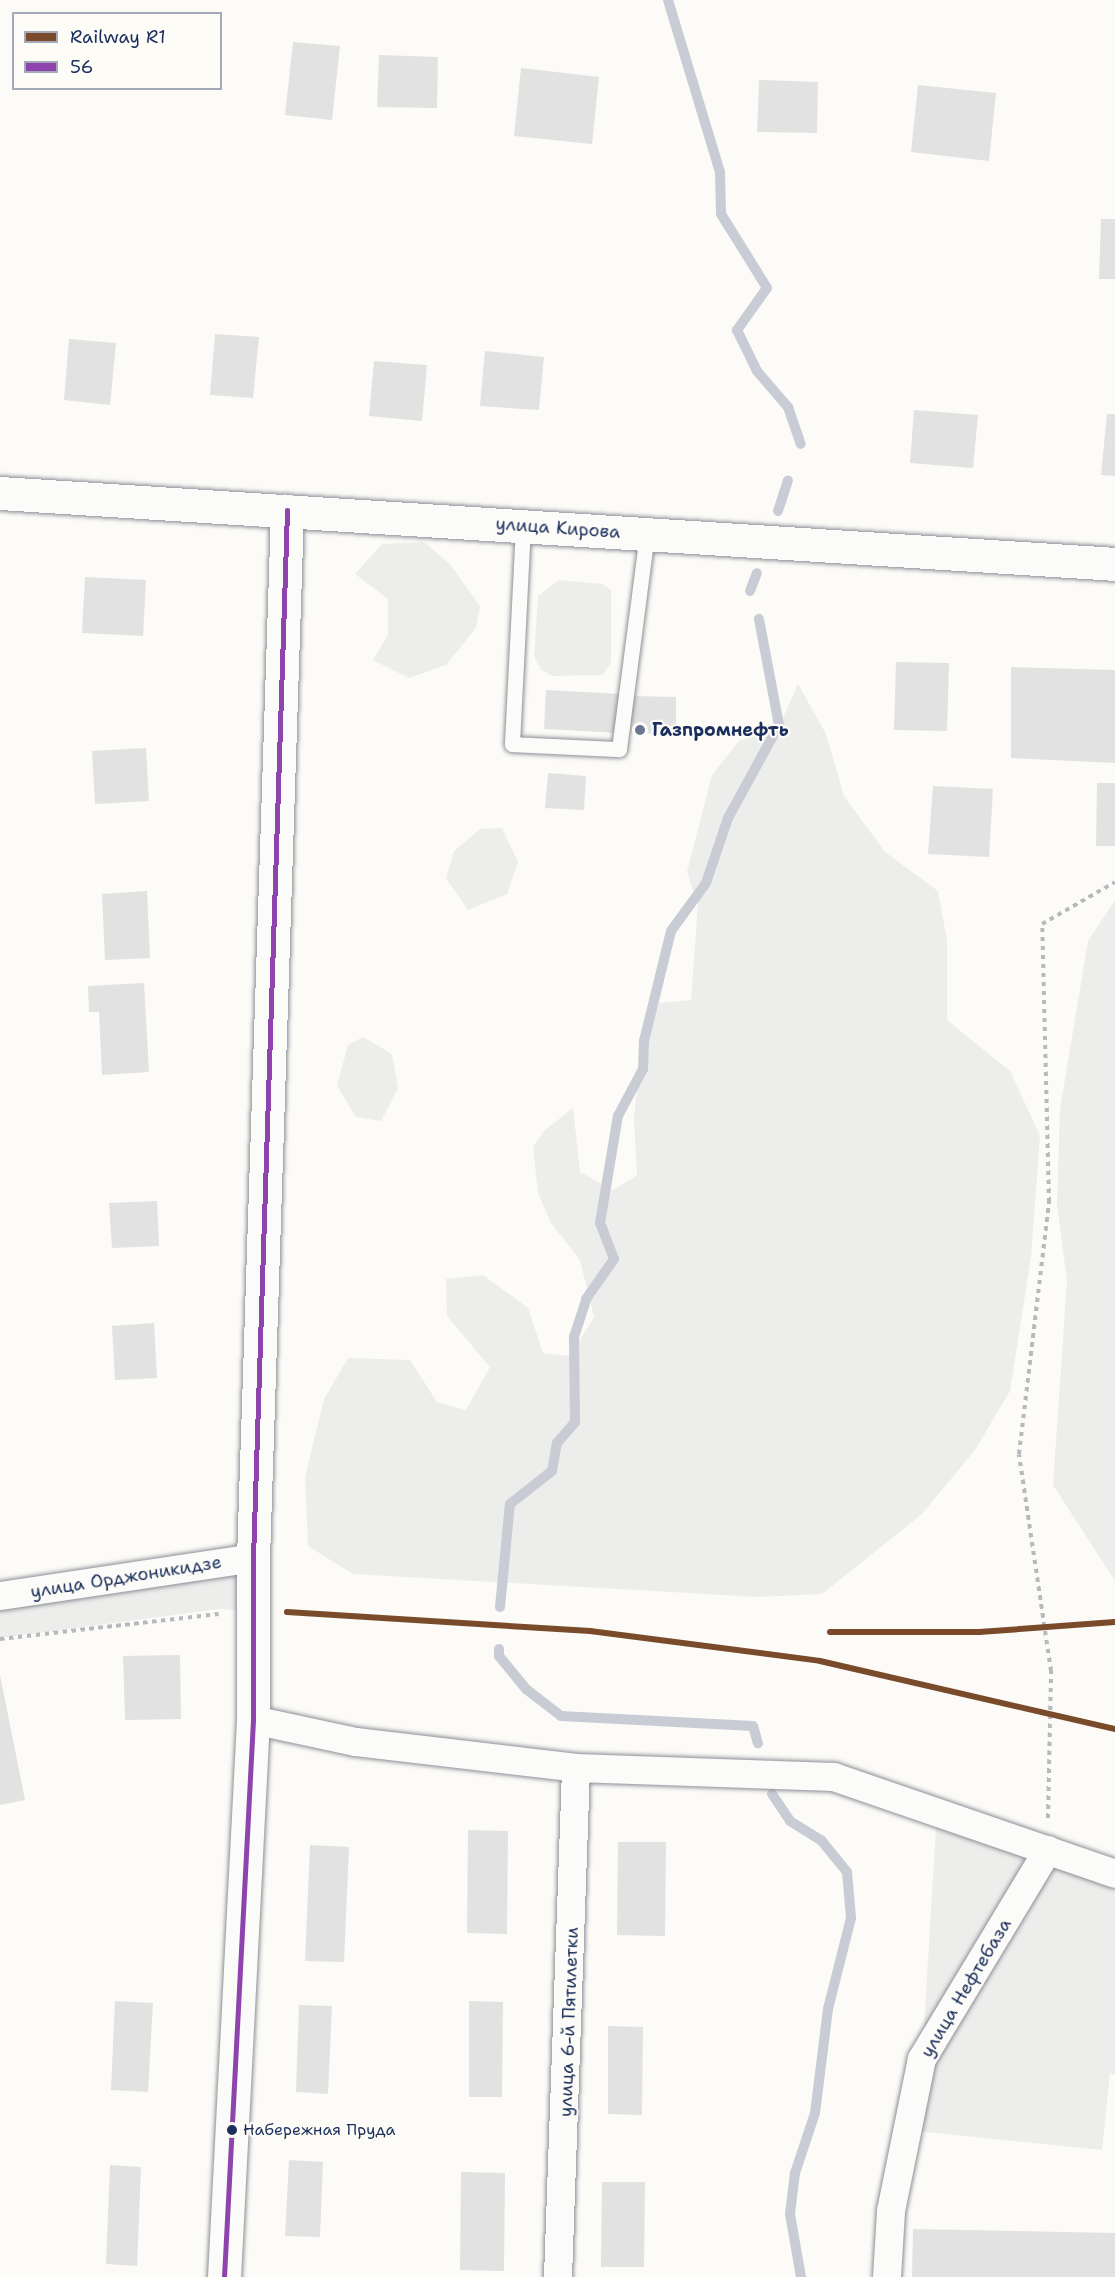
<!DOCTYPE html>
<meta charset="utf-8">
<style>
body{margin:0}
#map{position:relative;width:1115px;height:2277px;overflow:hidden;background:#fcfbf8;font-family:"Shantell Sans",sans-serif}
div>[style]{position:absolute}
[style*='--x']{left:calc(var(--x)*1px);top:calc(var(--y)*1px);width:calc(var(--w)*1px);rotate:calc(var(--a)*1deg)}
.green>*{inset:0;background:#ededec}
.stream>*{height:10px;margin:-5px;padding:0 5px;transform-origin:5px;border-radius:5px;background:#c9ccd4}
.building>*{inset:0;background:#e2e2e2}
.path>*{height:4px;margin-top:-2px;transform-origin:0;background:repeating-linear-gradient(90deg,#b6b9bd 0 4.5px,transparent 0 9px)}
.roads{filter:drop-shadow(0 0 2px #8c9097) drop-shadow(0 0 2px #8c9097)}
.service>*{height:15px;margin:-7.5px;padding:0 7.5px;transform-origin:7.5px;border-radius:7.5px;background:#fbfbf9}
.minor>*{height:28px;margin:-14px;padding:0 14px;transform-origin:14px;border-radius:14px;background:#fbfbf9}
.tertiary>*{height:33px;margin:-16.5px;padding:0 16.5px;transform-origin:16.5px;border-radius:16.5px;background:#fbfbf9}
.primary>*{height:33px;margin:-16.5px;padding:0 16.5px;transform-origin:16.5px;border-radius:16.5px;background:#fbfbf9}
.bus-1>*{height:4.5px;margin:-2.25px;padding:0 2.25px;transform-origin:2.25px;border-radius:2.25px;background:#8e44ad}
.rail-1>*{height:6px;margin:-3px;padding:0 3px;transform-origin:3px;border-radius:3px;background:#7a4b2a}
.dots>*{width:16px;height:16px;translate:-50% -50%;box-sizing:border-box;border:3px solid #fdfcf7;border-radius:50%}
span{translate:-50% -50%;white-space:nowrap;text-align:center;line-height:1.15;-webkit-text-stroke:4.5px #fdfcf7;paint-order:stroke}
.bus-label{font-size:16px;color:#1b2f5e}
.left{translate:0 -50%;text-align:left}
.street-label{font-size:18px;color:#1b2f5e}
.poi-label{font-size:18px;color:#1b2f5e;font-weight:700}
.legend{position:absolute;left:12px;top:12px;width:210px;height:78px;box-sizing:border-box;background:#fdfcf7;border:2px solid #a3aaba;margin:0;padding:8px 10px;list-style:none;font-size:18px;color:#1b2f5e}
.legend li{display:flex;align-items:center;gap:12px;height:30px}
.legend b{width:30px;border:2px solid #a3aaba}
</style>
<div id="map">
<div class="green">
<i style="clip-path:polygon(424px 542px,450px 564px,480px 606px,476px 628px,446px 665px,409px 678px,373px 660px,388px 635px,388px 599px,355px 574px,382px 544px)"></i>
<i style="clip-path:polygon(559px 580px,602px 584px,611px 590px,611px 663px,603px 675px,553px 676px,541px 670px,534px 656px,538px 596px)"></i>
<i style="clip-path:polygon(798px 684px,826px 734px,844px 796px,885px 852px,938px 891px,947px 940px,947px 1020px,1010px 1071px,1040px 1136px,1031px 1257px,1010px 1391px,975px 1450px,922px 1514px,822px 1594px,759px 1597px,353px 1574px,308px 1546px,305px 1477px,324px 1399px,348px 1358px,410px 1360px,437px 1402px,466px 1410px,490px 1367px,447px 1316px,446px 1279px,483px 1275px,528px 1308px,543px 1353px,570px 1356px,594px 1317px,580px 1260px,551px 1223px,538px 1193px,533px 1147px,545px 1130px,573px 1108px,580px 1172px,613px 1190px,637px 1175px,634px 1118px,641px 1050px,659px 1003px,691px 1000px,698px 904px,687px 872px,712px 775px,739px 741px,779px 727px)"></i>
<i style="clip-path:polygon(502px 828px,518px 862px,507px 894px,468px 910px,446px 878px,454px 851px,480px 829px)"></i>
<i style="clip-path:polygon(1115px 900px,1115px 1581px,1053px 1485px,1067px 1281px,1057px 1204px,1060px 1109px,1088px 941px)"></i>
<i style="clip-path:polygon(363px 1037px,392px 1054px,398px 1088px,381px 1121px,356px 1117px,337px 1086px,348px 1045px)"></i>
<i style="clip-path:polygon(253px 1558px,252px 1611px,219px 1609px,0 1638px,0 1596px)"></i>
<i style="clip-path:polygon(937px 1812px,1115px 1874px,1115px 2075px,1110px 2073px,1102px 2150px,907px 2130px,922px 2059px)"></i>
</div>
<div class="stream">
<i style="--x:668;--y:0;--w:180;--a:73.2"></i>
<i style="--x:720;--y:172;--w:42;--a:88.6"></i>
<i style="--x:721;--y:214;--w:87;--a:58.1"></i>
<i style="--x:767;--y:288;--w:52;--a:125.5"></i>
<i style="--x:737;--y:330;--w:46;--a:64"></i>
<i style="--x:757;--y:371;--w:48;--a:49.3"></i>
<i style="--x:788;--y:407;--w:39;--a:71"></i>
<i style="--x:778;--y:511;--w:32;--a:-72"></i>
<i style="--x:750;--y:591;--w:19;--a:-69"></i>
<i style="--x:500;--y:1607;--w:103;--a:-84.5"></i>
<i style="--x:510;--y:1504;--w:53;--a:-38.2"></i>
<i style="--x:552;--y:1471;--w:28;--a:-80"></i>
<i style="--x:557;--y:1443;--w:28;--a:-49"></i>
<i style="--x:575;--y:1422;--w:85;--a:-90.7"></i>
<i style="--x:574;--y:1337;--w:40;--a:-72"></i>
<i style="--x:586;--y:1299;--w:49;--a:-55"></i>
<i style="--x:614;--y:1259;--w:39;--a:-111"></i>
<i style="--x:600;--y:1223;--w:109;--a:-80.5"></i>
<i style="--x:618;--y:1116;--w:53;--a:-62"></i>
<i style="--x:643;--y:1069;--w:28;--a:-88"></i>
<i style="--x:644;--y:1041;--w:113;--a:-76.2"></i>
<i style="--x:671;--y:931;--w:59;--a:-53.9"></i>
<i style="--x:706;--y:883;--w:69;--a:-71.3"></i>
<i style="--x:728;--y:818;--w:106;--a:-61.3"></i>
<i style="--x:779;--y:725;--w:108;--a:-100.7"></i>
<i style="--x:499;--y:1649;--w:7;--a:90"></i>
<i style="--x:499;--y:1656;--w:43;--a:50.7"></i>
<i style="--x:526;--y:1689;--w:44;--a:37.6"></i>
<i style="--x:561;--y:1716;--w:192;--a:3"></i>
<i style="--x:753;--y:1726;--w:18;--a:74"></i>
<i style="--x:772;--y:1794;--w:32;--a:56"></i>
<i style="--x:790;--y:1821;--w:36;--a:32"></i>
<i style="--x:821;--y:1840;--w:41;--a:50.9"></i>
<i style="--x:847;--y:1872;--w:46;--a:85"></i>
<i style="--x:851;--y:1918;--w:94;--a:104.2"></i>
<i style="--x:828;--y:2009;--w:105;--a:97.1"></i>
<i style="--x:815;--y:2113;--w:63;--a:108.4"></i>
<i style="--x:795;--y:2173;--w:41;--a:97"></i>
<i style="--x:790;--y:2214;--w:64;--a:80.1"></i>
</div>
<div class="building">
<i style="clip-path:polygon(293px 42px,340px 46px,332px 120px,285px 115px)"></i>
<i style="clip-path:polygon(379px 55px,438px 57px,437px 108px,377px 107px)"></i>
<i style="clip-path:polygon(521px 68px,599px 77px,592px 144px,514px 136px)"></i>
<i style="clip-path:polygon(759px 80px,818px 82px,817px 133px,757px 132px)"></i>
<i style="clip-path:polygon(918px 85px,996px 93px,989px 161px,911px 152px)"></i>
<i style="clip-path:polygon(1101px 219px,1115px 219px,1115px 279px,1099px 279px)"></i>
<i style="clip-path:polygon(215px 334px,259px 337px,253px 398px,210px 395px)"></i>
<i style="clip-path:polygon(69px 339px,116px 343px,110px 405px,64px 400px)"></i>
<i style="clip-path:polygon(485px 351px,544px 357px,539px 410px,480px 406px)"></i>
<i style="clip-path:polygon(374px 361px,427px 365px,422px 421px,369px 416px)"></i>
<i style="clip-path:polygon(914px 410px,978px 415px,973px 468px,910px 463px)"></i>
<i style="clip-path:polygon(1107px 414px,1115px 414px,1115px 476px,1101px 475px)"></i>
<i style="clip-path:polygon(85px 577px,146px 580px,143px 636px,82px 633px)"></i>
<i style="clip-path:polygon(896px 662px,949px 663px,947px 731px,894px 730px)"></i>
<i style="clip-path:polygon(1011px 667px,1115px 670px,1115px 763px,1011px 758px)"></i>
<i style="clip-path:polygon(546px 690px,621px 694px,619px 733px,544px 729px)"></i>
<i style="clip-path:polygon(631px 696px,676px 697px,676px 734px,631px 733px)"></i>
<i style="clip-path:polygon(146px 748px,149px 801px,95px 804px,92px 751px)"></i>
<i style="clip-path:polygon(548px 773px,586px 776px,584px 810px,545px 808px)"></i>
<i style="clip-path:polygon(1097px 783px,1115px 783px,1115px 846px,1096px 846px)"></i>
<i style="clip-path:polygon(933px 786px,993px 789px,989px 857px,928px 854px)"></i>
<i style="clip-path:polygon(147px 891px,150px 958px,105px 960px,102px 894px)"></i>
<i style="clip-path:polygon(144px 983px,149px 1072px,102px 1075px,99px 1012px,89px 1012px,88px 986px)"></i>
<i style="clip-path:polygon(157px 1201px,159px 1246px,112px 1248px,109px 1203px)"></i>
<i style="clip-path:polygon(154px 1323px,157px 1378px,115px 1380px,112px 1326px)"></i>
<i style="clip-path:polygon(180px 1655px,181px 1719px,125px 1720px,123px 1656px)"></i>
<i style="clip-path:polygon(0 1675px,25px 1800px,0 1805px)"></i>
<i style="clip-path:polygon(468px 1830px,508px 1831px,507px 1934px,467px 1933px)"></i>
<i style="clip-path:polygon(618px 1842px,666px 1842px,665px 1936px,617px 1935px)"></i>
<i style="clip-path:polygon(310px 1845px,349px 1847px,344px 1962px,305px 1961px)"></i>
<i style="clip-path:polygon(115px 2001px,153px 2003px,148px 2092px,111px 2090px)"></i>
<i style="clip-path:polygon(469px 2001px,503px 2002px,502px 2097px,469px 2097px)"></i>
<i style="clip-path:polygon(299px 2005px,332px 2006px,328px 2094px,296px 2092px)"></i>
<i style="clip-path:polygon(608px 2026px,643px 2027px,642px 2115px,608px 2114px)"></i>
<i style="clip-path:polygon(289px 2160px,323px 2162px,320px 2237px,285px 2236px)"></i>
<i style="clip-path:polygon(110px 2165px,141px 2167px,137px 2266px,106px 2264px)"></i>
<i style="clip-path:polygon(461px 2172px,505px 2173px,504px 2271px,460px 2270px)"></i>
<i style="clip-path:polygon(602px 2182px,645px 2182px,644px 2267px,601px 2267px)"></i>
<i style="clip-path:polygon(913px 2229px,1115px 2233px,1115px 2277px,912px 2277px)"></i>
</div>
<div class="path">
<i style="--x:0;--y:1639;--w:220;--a:-6.5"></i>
<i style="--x:1048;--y:1818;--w:147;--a:-88.8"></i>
<i style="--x:1051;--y:1671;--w:219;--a:-98.4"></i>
<i style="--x:1019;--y:1454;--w:254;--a:-83.2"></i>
<i style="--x:1049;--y:1202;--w:278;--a:-91.4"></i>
<i style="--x:1042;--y:924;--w:84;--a:-29.9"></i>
</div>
<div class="roads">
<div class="service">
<i style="--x:523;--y:526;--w:218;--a:92.9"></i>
<i style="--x:512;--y:744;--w:107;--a:2.7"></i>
<i style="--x:619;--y:749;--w:217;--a:-82.6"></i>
</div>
<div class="minor">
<i style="--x:0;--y:1596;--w:256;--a:-8.5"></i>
<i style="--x:253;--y:1720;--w:105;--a:12.1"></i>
<i style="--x:356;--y:1742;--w:222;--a:6.7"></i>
<i style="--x:576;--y:1768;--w:258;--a:2"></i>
<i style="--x:834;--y:1777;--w:297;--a:19"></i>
<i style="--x:558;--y:2277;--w:509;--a:-87.97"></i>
<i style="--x:887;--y:2277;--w:66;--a:-86.5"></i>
<i style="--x:891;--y:2211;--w:155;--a:-78.5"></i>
<i style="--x:922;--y:2059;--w:244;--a:-58.9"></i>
</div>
<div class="tertiary">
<i style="--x:224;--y:2277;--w:558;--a:-87.02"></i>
<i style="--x:253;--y:1720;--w:162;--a:-90"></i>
<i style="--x:253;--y:1558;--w:1048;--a:-88.14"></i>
</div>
<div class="primary">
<i style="--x:0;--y:493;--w:1117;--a:3.64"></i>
</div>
</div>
<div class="bus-1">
<i style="--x:224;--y:2277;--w:558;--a:-87.02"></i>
<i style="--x:253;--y:1720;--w:162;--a:-90"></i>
<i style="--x:253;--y:1558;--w:1048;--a:-88.14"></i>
</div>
<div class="rail-1">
<i style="--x:287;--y:1612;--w:304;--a:3.6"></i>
<i style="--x:590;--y:1631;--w:232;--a:7.4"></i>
<i style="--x:820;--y:1661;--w:303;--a:13"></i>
<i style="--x:830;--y:1632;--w:149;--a:0"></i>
<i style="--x:979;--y:1632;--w:136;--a:-4.2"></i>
</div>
<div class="dots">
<i style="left:640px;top:730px;background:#6a7694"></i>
<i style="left:232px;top:2130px;background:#1b2f5e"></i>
</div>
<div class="bus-label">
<span class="left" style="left:243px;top:2130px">Набережная Пруда</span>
</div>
<div class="street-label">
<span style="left:558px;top:528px;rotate:4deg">улица Кирова</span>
<span style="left:126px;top:1577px;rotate:-9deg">улица Орджоникидзе</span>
<span style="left:966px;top:1988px;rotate:-59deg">улица Нефтебаза</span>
<span style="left:569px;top:2022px;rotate:-88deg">улица 6-й Пятилетки</span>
</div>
<div class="poi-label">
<span class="left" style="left:652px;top:730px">Газпромнефть</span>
</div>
<ul class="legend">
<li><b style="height:8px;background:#7a4b2a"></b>Railway R1</li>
<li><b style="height:8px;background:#8e44ad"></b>56</li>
</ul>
</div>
